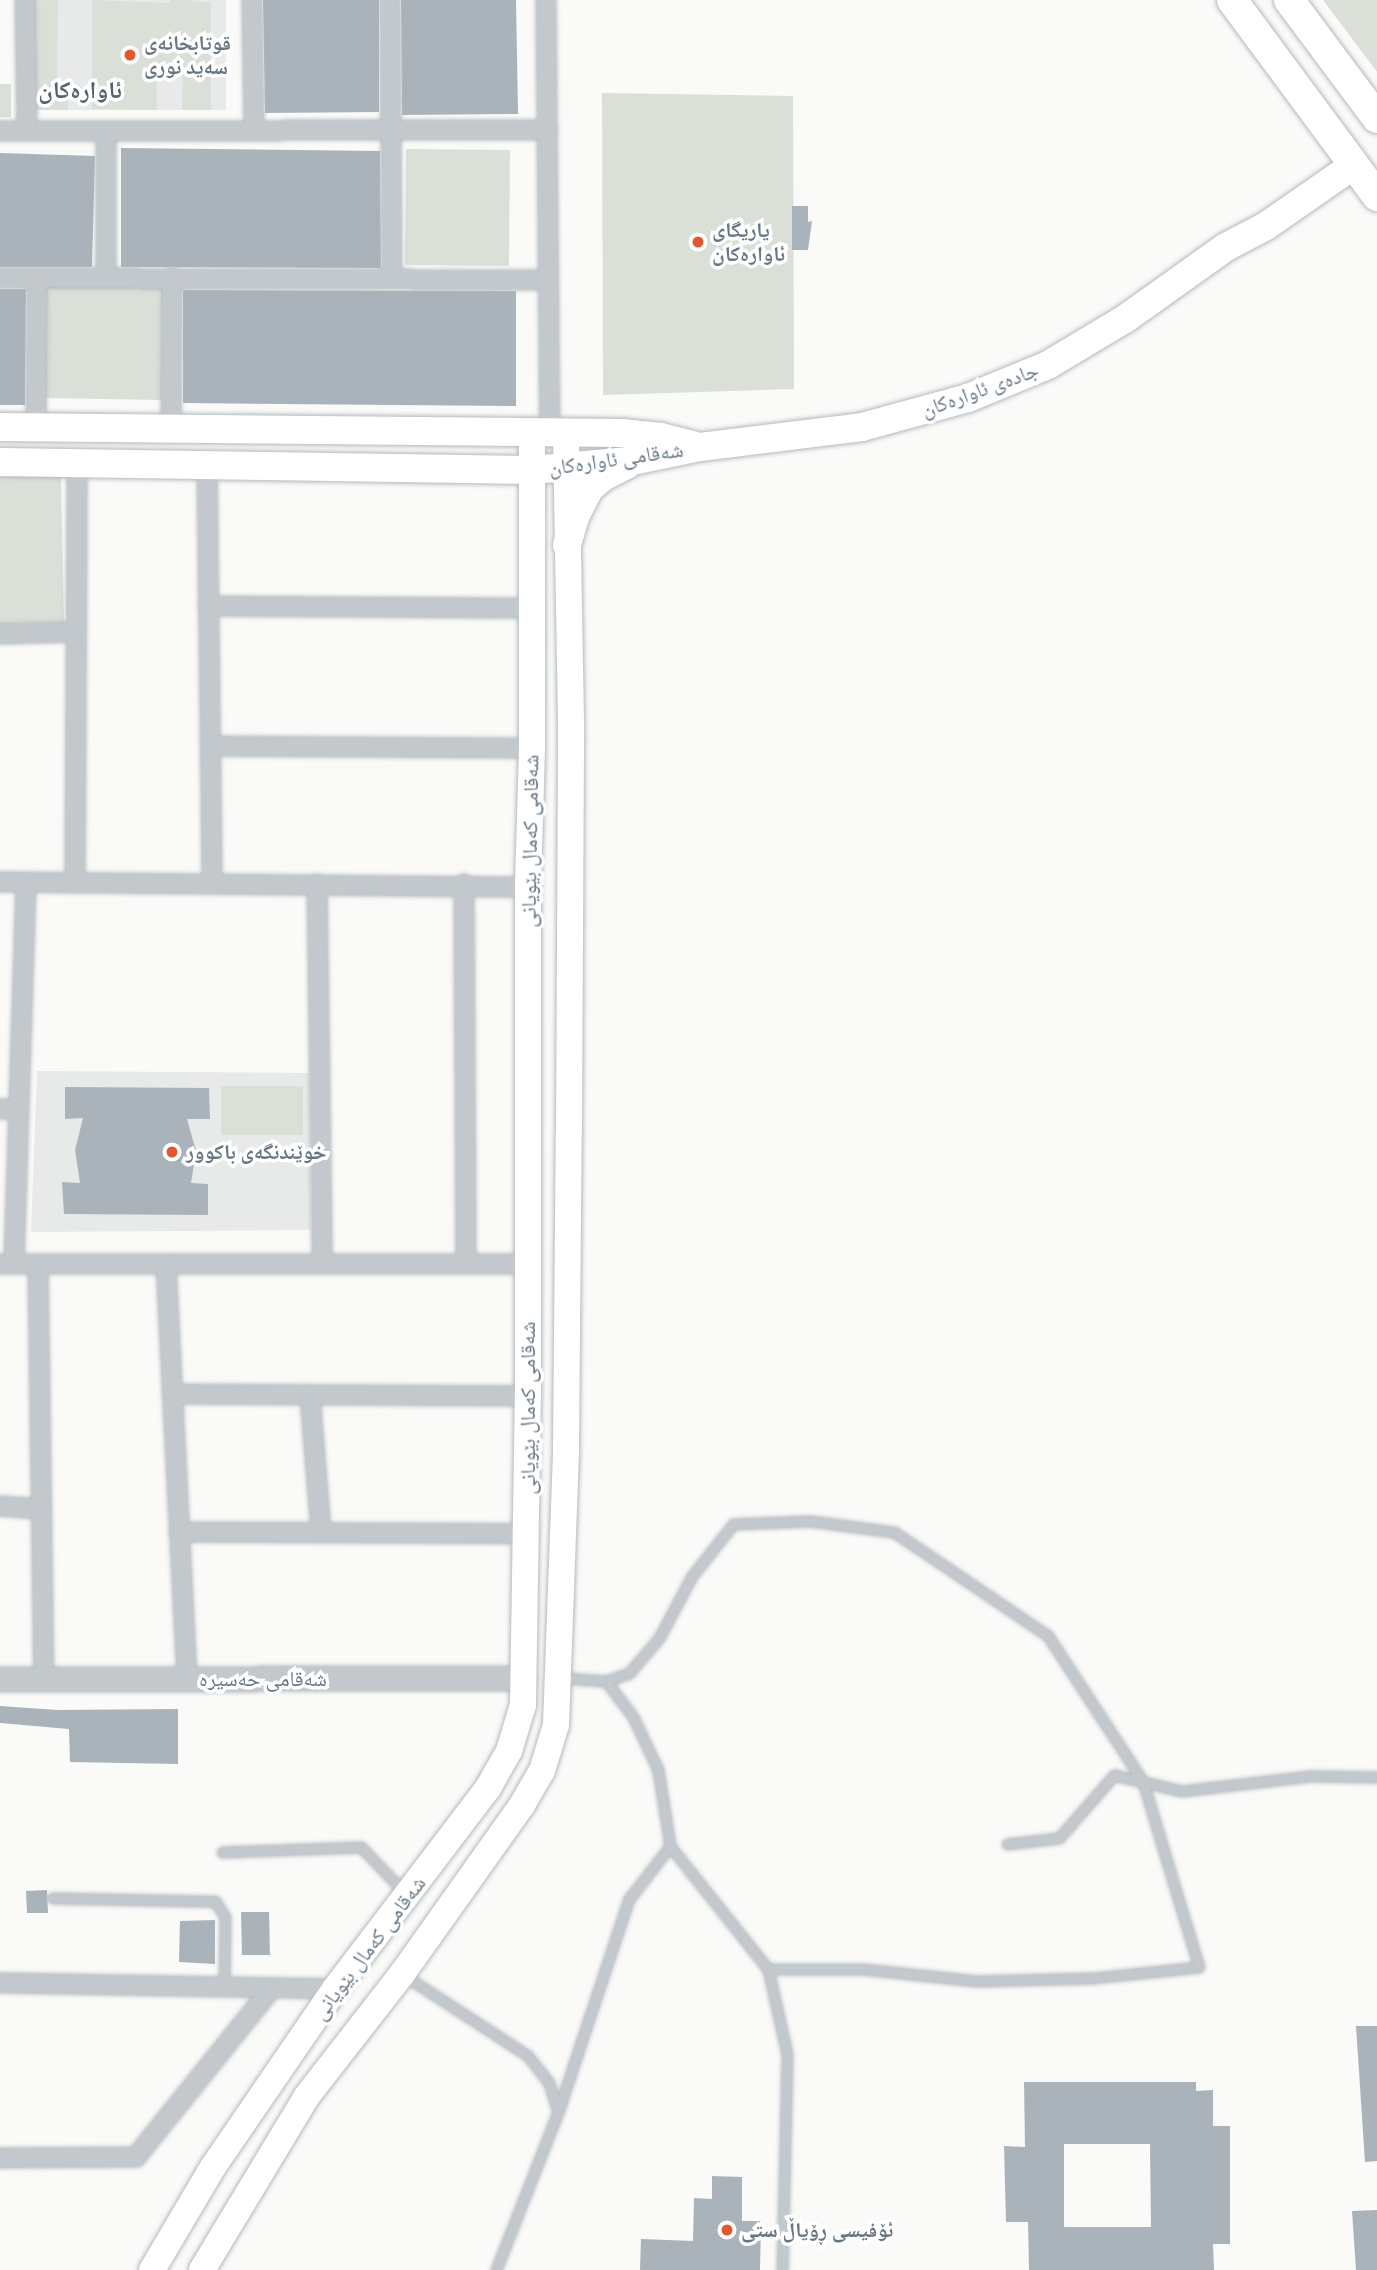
<!DOCTYPE html>
<meta charset="utf-8">
<style>
body{margin:0}
#map{position:relative;width:1377px;height:2270px;overflow:hidden;background:#fafaf8;font-family:"Public Sans","Noto Naskh Arabic",sans-serif}
div>[style]{position:absolute}
[style*='--x']{left:calc(var(--x)*1px);top:calc(var(--y)*1px);width:calc(var(--w)*1px);rotate:calc(var(--a)*1deg)}
.built>*{inset:0;background:#e8e9e9}
.green>*{inset:0;background:#dadfd7}
.building>*{inset:0;background:#aab3b9}
.roads{filter:drop-shadow(0 0 2px #b3babf) drop-shadow(0 0 2px #b3babf)}
.service>*{height:9px;margin:-4.5px;padding:0 4.5px;transform-origin:4.5px;border-radius:4.5px;background:#c3c8cc}
.minor>*{height:18px;margin:-9px;padding:0 9px;transform-origin:9px;border-radius:9px;background:#c3c8cc}
.tertiary>*{height:23px;margin:-11.5px;padding:0 11.5px;transform-origin:11.5px;border-radius:11.5px;background:#c3c8cc}
.secondary>*{height:26px;margin:-13px;padding:0 13px;transform-origin:13px;border-radius:13px;background:#fff}
.primary>*{height:28px;margin:-14px;padding:0 14px;transform-origin:14px;border-radius:14px;background:#fff}
.trunk>*{height:30px;margin:-15px;padding:0 15px;transform-origin:15px;border-radius:15px;background:#fff}
.dots>*{width:19px;height:19px;translate:-50% -50%;box-sizing:border-box;border:4px solid #fff;border-radius:50%}
span{translate:-50% -50%;white-space:nowrap;text-align:center;line-height:1.15;-webkit-text-stroke:7px #fff;paint-order:stroke}
.poi-label{font-size:21px;color:#657683;font-weight:700}
.left{translate:0 -50%;text-align:left}
.street-label{font-size:21px;color:#657683}
.quarter-label{font-size:24px;color:#57646e;font-weight:700}
</style>
<div id="map">
<div class="built">
<i style="clip-path:polygon(34px 0,226px 0,226px 110px,34px 110px)"></i>
<i style="clip-path:polygon(37px 1071px,309px 1073px,311px 1230px,31px 1232px)"></i>
</div>
<div class="green">
<i style="clip-path:polygon(34px 0,58px 0,57px 90px,68px 90px,68px 110px,34px 110px)"></i>
<i style="clip-path:polygon(92px 0,170px 3px,171px 0,185px 0,211px 3px,211px 110px,182px 110px,183px 61px,156px 65px,157px 110px,92px 109px)"></i>
<i style="clip-path:polygon(1323px 0,1377px 0,1377px 72px)"></i>
<i style="clip-path:polygon(0 84px,11px 84px,11px 117px,0 117px)"></i>
<i style="clip-path:polygon(602px 93px,793px 96px,794px 389px,603px 395px)"></i>
<i style="clip-path:polygon(406px 149px,510px 150px,509px 266px,405px 265px)"></i>
<i style="clip-path:polygon(45px 284px,163px 285px,162px 400px,44px 398px)"></i>
<i style="clip-path:polygon(61px 476px,64px 623px,0 624px,0 477px)"></i>
<i style="clip-path:polygon(221px 1086px,303px 1086px,303px 1135px,221px 1135px)"></i>
</div>
<div class="building">
<i style="clip-path:polygon(263px 0,379px 0,379px 112px,265px 113px)"></i>
<i style="clip-path:polygon(401px 0,516px 0,518px 114px,402px 115px)"></i>
<i style="clip-path:polygon(121px 148px,380px 151px,381px 268px,121px 267px)"></i>
<i style="clip-path:polygon(0 153px,95px 156px,92px 267px,0 267px)"></i>
<i style="clip-path:polygon(792px 206px,808px 206px,808px 222px,812px 221px,808px 250px,792px 250px)"></i>
<i style="clip-path:polygon(0 289px,26px 289px,25px 405px,0 405px)"></i>
<i style="clip-path:polygon(183px 290px,516px 291px,516px 406px,183px 403px)"></i>
<i style="clip-path:polygon(65px 1087px,209px 1088px,210px 1119px,187px 1119px,196px 1151px,191px 1183px,208px 1184px,208px 1215px,64px 1214px,62px 1182px,80px 1183px,75px 1150px,83px 1118px,65px 1119px)"></i>
<i style="clip-path:polygon(0 1706px,57px 1710px,178px 1709px,178px 1764px,70px 1762px,69px 1729px,0 1723px)"></i>
<i style="clip-path:polygon(47px 1890px,48px 1913px,27px 1913px,26px 1891px)"></i>
<i style="clip-path:polygon(241px 1912px,269px 1912px,270px 1955px,242px 1955px)"></i>
<i style="clip-path:polygon(215px 1920px,215px 1964px,179px 1962px,180px 1921px)"></i>
<i style="clip-path:polygon(1356px 2026px,1377px 2026px,1377px 2161px,1365px 2162px)"></i>
<i style="clip-path:polygon(evenodd,1024px 2082px,1196px 2082px,1196px 2091px,1213px 2090px,1213px 2126px,1230px 2126px,1230px 2244px,1213px 2244px,1214px 2270px,1029px 2270px,1028px 2222px,1006px 2222px,1004px 2146px,1025px 2147px,1024px 2082px,1064px 2144px,1150px 2144px,1151px 2227px,1064px 2227px,1064px 2144px)"></i>
<i style="clip-path:polygon(712px 2176px,742px 2177px,742px 2221px,761px 2221px,760px 2270px,640px 2270px,641px 2239px,693px 2241px,694px 2198px,712px 2199px)"></i>
<i style="clip-path:polygon(1377px 2210px,1377px 2270px,1356px 2270px,1352px 2211px)"></i>
</div>
<div class="roads">
<div class="service">
<i style="--x:561;--y:1678;--w:45;--a:3.8"></i>
<i style="--x:606;--y:1681;--w:45;--a:53.1"></i>
<i style="--x:633;--y:1717;--w:59;--a:64.7"></i>
<i style="--x:658;--y:1770;--w:77;--a:81"></i>
<i style="--x:670;--y:1846;--w:157;--a:51.5"></i>
<i style="--x:768;--y:1969;--w:87;--a:77.4"></i>
<i style="--x:787;--y:2054;--w:216;--a:91.3"></i>
<i style="--x:606;--y:1681;--w:24;--a:-19"></i>
<i style="--x:629;--y:1673;--w:46;--a:-49.4"></i>
<i style="--x:659;--y:1638;--w:70;--a:-62"></i>
<i style="--x:692;--y:1576;--w:66;--a:-51.7"></i>
<i style="--x:733;--y:1524;--w:77;--a:-2.2"></i>
<i style="--x:810;--y:1521;--w:85;--a:7.5"></i>
<i style="--x:894;--y:1532;--w:186;--a:34"></i>
<i style="--x:1048;--y:1636;--w:174;--a:56.9"></i>
<i style="--x:1143;--y:1782;--w:193;--a:73.2"></i>
<i style="--x:1199;--y:1967;--w:108;--a:174.1"></i>
<i style="--x:1092;--y:1978;--w:115;--a:178.5"></i>
<i style="--x:977;--y:1981;--w:115;--a:-174"></i>
<i style="--x:863;--y:1969;--w:95;--a:180"></i>
<i style="--x:1007;--y:1844;--w:52;--a:-6.6"></i>
<i style="--x:1059;--y:1838;--w:84;--a:-48.9"></i>
<i style="--x:1114;--y:1775;--w:69;--a:13.4"></i>
<i style="--x:1181;--y:1791;--w:130;--a:-6.6"></i>
<i style="--x:1310;--y:1776;--w:67;--a:0.9"></i>
<i style="--x:222;--y:1852;--w:139;--a:-2.1"></i>
<i style="--x:361;--y:1847;--w:62;--a:46.3"></i>
<i style="--x:52;--y:1898;--w:163;--a:1.1"></i>
<i style="--x:215;--y:1901;--w:19;--a:58"></i>
<i style="--x:225;--y:1917;--w:70;--a:90.8"></i>
<i style="--x:405;--y:1976;--w:147;--a:33"></i>
<i style="--x:528;--y:2056;--w:34;--a:52"></i>
<i style="--x:549;--y:2083;--w:30;--a:73"></i>
<i style="--x:496;--y:2270;--w:170;--a:-68.6"></i>
<i style="--x:558;--y:2112;--w:225;--a:-71.6"></i>
<i style="--x:629;--y:1899;--w:67;--a:-52.3"></i>
</div>
<div class="minor">
<i style="--x:25;--y:0;--w:131;--a:89.1"></i>
<i style="--x:252;--y:0;--w:131;--a:89.1"></i>
<i style="--x:390;--y:0;--w:279;--a:89.6"></i>
<i style="--x:546;--y:0;--w:432;--a:89.5"></i>
<i style="--x:0;--y:131;--w:548;--a:-0.1"></i>
<i style="--x:106;--y:131;--w:146;--a:90"></i>
<i style="--x:0;--y:278;--w:548;--a:0.21"></i>
<i style="--x:171;--y:426;--w:149;--a:-89.6"></i>
<i style="--x:36;--y:427;--w:149;--a:-89.6"></i>
<i style="--x:207;--y:464;--w:419;--a:89.3"></i>
<i style="--x:208;--y:606;--w:324;--a:0.4"></i>
<i style="--x:0;--y:634;--w:74;--a:-1.5"></i>
<i style="--x:211;--y:746;--w:321;--a:0.4"></i>
<i style="--x:0;--y:882;--w:513;--a:0.56"></i>
<i style="--x:513;--y:887;--w:15;--a:-11"></i>
<i style="--x:75;--y:883;--w:421;--a:-89.7"></i>
<i style="--x:317;--y:884;--w:380;--a:89.2"></i>
<i style="--x:464;--y:884;--w:380;--a:89.7"></i>
<i style="--x:0;--y:1109;--w:19;--a:0"></i>
<i style="--x:0;--y:1264;--w:529;--a:0"></i>
<i style="--x:14;--y:1264;--w:382;--a:-88.2"></i>
<i style="--x:38;--y:1264;--w:415;--a:89.2"></i>
<i style="--x:166;--y:1264;--w:416;--a:87.1"></i>
<i style="--x:173;--y:1394;--w:355;--a:0.3"></i>
<i style="--x:310;--y:1395;--w:136;--a:85.4"></i>
<i style="--x:0;--y:1506;--w:41;--a:4.2"></i>
<i style="--x:179;--y:1532;--w:348;--a:0.3"></i>
<i style="--x:0;--y:1983;--w:335;--a:1"></i>
<i style="--x:0;--y:2158;--w:136;--a:-0.4"></i>
<i style="--x:136;--y:2157;--w:217;--a:-51.2"></i>
</div>
<div class="tertiary">
<i style="--x:0;--y:1679;--w:525;--a:-0.11"></i>
</div>
<div class="secondary">
<i style="--x:152;--y:2270;--w:120;--a:-59.4"></i>
<i style="--x:213;--y:2167;--w:216;--a:-55.6"></i>
<i style="--x:335;--y:1989;--w:253;--a:-52.7"></i>
<i style="--x:488;--y:1788;--w:43;--a:-60.4"></i>
<i style="--x:509;--y:1751;--w:48;--a:-73.1"></i>
<i style="--x:523;--y:1705;--w:309;--a:-89.1"></i>
<i style="--x:528;--y:1396;--w:512;--a:-90"></i>
<i style="--x:528;--y:884;--w:136;--a:-88.3"></i>
<i style="--x:532;--y:748;--w:317;--a:-90"></i>
<i style="--x:202;--y:2270;--w:203;--a:-58.9"></i>
<i style="--x:307;--y:2096;--w:155;--a:-52.1"></i>
<i style="--x:402;--y:1974;--w:207;--a:-54.6"></i>
<i style="--x:522;--y:1805;--w:39;--a:-60"></i>
<i style="--x:542;--y:1771;--w:48;--a:-73.1"></i>
<i style="--x:556;--y:1725;--w:277;--a:-87.9"></i>
<i style="--x:566;--y:1448;--w:317;--a:-89.5"></i>
<i style="--x:569;--y:1131;--w:409;--a:-89.7"></i>
<i style="--x:571;--y:722;--w:290;--a:-91"></i>
</div>
<div class="primary">
<i style="--x:0;--y:427;--w:621;--a:0.55"></i>
<i style="--x:621;--y:433;--w:40;--a:5.7"></i>
<i style="--x:661;--y:437;--w:34;--a:14"></i>
<i style="--x:0;--y:462;--w:532;--a:0.86"></i>
<i style="--x:532;--y:470;--w:105;--a:-5.4"></i>
<i style="--x:637;--y:460;--w:64;--a:-11.7"></i>
<i style="--x:700;--y:447;--w:163;--a:-7"></i>
<i style="--x:862;--y:427;--w:110;--a:-15.3"></i>
<i style="--x:968;--y:398;--w:87;--a:-22.4"></i>
<i style="--x:1048;--y:365;--w:90;--a:-30.9"></i>
<i style="--x:1125;--y:319;--w:124;--a:-35.5"></i>
<i style="--x:1226;--y:247;--w:45;--a:-27.7"></i>
<i style="--x:1266;--y:226;--w:107;--a:-34.7"></i>
<i style="--x:567;--y:545;--w:29;--a:-74"></i>
<i style="--x:575;--y:517;--w:31;--a:-63"></i>
<i style="--x:589;--y:489;--w:18;--a:-41"></i>
<i style="--x:603;--y:477;--w:27;--a:-27"></i>
</div>
<div class="trunk">
<i style="--x:1232;--y:0;--w:244;--a:53.5"></i>
<i style="--x:1289;--y:0;--w:147;--a:53.3"></i>
</div>
</div>
<div class="dots">
<i style="left:130px;top:55px;background:#e4572e"></i>
<i style="left:698px;top:242px;background:#e4572e"></i>
<i style="left:172px;top:1152px;background:#e4572e"></i>
<i style="left:727px;top:2230px;background:#e4572e"></i>
</div>
<div class="poi-label">
<span class="left" style="left:144px;top:55px">قوتابخانەی<br>سەید نوری</span>
<span class="left" style="left:712px;top:242px">یاریگای<br>ئاوارەکان</span>
<span class="left" style="left:186px;top:1152px">خوێندنگەی باکوور</span>
<span class="left" style="left:741px;top:2230px">ئۆفیسی ڕۆیاڵ ستی</span>
</div>
<div class="street-label">
<span style="left:980px;top:390px;rotate:-20deg">جادەی ئاوارەکان</span>
<span style="left:616px;top:459px;rotate:-8deg">شەقامی ئاوارەکان</span>
<span style="left:530px;top:841px;rotate:-89deg">شەقامی کەمال بێویانی</span>
<span style="left:528px;top:1408px;rotate:-90deg">شەقامی کەمال بێویانی</span>
<span style="left:263px;top:1679px">شەقامی حەسیرە</span>
<span style="left:369px;top:1948px;rotate:-53deg">شەقامی کەمال بێویانی</span>
</div>
<div class="quarter-label">
<span style="left:80px;top:90px">ئاوارەکان</span>
</div>
</div>
